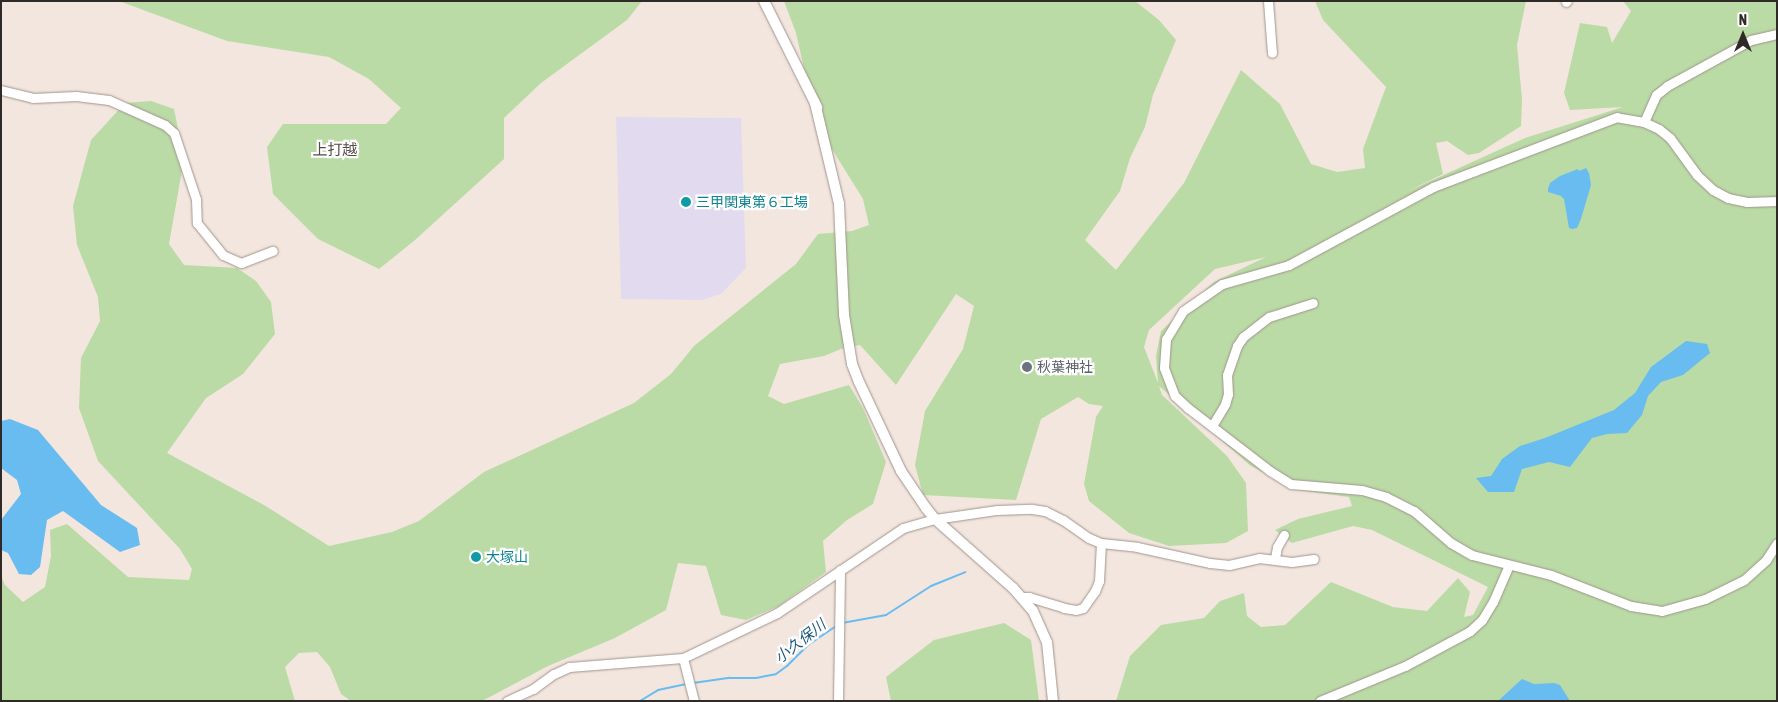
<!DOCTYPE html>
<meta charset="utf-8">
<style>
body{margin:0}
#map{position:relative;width:1778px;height:702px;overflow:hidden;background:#f3e6de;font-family:"Asap Condensed","Noto Sans JP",sans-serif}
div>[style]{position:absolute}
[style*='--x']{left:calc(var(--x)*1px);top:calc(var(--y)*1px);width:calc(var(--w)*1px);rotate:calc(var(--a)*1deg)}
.industrial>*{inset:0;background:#e2dbf0}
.green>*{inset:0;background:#badba5}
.water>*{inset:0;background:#69bcf0}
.stream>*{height:2px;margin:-1px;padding:0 1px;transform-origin:1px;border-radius:1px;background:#69bcf0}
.roads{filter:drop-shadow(0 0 1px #a0948d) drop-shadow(0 0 1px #a0948d)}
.minor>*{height:9px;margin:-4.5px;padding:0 4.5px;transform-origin:4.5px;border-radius:4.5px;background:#fff}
.tertiary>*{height:10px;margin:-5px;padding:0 5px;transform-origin:5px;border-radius:5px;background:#fff}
.dots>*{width:14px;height:14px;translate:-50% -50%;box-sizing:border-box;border:2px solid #fff;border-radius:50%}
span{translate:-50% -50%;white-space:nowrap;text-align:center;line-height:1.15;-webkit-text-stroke:4.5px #fff;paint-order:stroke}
.culture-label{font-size:14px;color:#0d838f}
.left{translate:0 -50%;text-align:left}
.worship-label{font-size:14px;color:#5b616d}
.neighbourhood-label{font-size:15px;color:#574c46}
.water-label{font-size:15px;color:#1b597c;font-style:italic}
.frame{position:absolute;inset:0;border:2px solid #2f2a27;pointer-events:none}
.north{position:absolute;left:1718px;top:10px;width:50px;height:50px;-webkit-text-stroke:4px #fff;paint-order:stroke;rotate:0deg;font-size:14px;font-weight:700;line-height:20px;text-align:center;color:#2f2a27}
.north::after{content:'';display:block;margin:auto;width:18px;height:22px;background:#2f2a27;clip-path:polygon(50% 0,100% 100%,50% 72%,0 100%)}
</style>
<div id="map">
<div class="industrial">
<i style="clip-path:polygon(616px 117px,741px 118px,746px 268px,721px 294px,702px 300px,621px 299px)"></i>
</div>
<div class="green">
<i style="clip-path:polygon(119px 1px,642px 1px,627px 20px,541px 83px,504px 118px,504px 159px,415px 240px,379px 269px,318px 239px,273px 194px,267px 147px,283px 124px,386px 124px,401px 108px,369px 79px,329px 57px,227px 41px)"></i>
<i style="clip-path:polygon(evenodd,784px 1px,1135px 1px,1159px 20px,1176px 40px,1153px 95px,1145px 127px,1130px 158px,1120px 191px,1085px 240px,1116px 270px,1184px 183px,1241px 70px,1280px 104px,1311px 164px,1337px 172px,1365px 168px,1363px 149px,1386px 87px,1323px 20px,1315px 1px,1526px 1px,1517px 45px,1522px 99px,1521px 126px,1479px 153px,1468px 155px,1447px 141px,1436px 143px,1443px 174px,1404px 193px,1525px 138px,1623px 107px,1570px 110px,1564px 93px,1580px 23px,1607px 27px,1612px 43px,1631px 11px,1623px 1px,1777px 1px,1777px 701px,1116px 701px,1130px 656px,1161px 625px,1204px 618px,1220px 601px,1244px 593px,1247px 616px,1261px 627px,1285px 625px,1331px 582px,1393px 607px,1427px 611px,1458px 578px,1470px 592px,1464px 617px,1473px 615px,1488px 587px,1372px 530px,1353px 526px,1292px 543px,1275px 530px,1298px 519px,1352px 506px,1349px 497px,1297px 490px,1251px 466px,1159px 386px,1162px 395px,1227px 456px,1246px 483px,1248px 531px,1226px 543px,1169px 546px,1129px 533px,1089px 501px,1084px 484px,1096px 417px,1103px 406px,1089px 404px,1078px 397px,1041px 419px,1016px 500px,923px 495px,915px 465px,925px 411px,963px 349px,974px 306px,956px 294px,896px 385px,860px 345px,841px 349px,824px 356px,780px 364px,768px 396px,784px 404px,849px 385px,863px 408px,886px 462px,873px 504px,847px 520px,823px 541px,826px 572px,779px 606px,746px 620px,721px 615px,706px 566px,678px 563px,666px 610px,615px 638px,548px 666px,482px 701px,351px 701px,341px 694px,330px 667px,317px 652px,299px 653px,285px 667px,295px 701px,1px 701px,1px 576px,5px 585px,23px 602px,45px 587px,51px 556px,50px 530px,67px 524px,128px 577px,189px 580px,192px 569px,180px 549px,98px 461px,79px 408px,81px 358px,100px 321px,98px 297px,77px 245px,73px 206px,91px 140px,125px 103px,151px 101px,174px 109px,184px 159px,169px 244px,184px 265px,237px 268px,256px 281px,271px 302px,275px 334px,243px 374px,206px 398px,167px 453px,264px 505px,329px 546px,392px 532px,419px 521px,484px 472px,634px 403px,671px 374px,694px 346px,796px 264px,818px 234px,852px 231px,869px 225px,863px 199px,817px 125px,796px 33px,784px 1px,1266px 257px,1214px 282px,1161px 331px,1156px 356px,1158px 383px,1144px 347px,1149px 330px,1215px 269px,1266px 257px)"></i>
<i style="clip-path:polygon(1004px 623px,1031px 640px,1039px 701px,891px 701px,886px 677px,934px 640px)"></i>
</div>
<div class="water">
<i style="clip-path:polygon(1586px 168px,1589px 173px,1591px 185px,1581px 219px,1577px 228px,1572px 229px,1569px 228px,1564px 199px,1561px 196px,1548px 192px,1548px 189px,1550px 183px,1560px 176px,1578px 169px,1579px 171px)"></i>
<i style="clip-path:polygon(1686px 341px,1707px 344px,1710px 353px,1683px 375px,1661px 382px,1648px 396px,1642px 415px,1627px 433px,1607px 434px,1592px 438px,1570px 467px,1549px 462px,1522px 469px,1514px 492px,1488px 492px,1476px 478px,1491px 476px,1502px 459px,1520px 446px,1545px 438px,1614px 410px,1635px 393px,1651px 367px)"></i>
<i style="clip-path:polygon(10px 419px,38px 430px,101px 505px,137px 528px,140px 545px,120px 552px,63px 511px,47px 520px,40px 567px,31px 575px,19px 574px,8px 553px,1px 550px,1px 520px,21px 494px,17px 480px,1px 468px,1px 421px)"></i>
<i style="clip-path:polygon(1522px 679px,1534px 684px,1554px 683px,1560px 685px,1570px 701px,1498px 701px)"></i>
</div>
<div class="stream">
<i style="--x:842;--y:623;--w:45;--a:-10.3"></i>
<i style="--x:886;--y:615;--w:54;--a:-32.8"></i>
<i style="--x:931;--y:586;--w:37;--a:-22"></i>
<i style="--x:693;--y:683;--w:37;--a:-8"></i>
<i style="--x:730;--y:678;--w:26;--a:0"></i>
<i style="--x:756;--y:678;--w:20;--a:-11"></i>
<i style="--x:776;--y:674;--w:14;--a:-36"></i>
<i style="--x:787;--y:666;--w:30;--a:-45"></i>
<i style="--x:808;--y:645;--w:34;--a:-34"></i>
<i style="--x:640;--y:701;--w:21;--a:-31"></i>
<i style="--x:658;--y:690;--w:29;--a:-12"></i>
</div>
<div class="roads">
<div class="minor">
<i style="--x:1268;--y:1;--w:52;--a:85.6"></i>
<i style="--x:1566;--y:2;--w:1;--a:-45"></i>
<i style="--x:1;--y:90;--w:33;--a:14"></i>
<i style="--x:33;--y:98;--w:43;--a:-2.7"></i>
<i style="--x:76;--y:96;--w:33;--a:7"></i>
<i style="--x:109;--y:100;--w:61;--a:24.1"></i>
<i style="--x:165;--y:125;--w:12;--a:42"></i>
<i style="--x:174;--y:133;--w:70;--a:71.6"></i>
<i style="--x:196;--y:199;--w:24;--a:88"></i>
<i style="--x:197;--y:223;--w:41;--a:50.9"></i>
<i style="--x:223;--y:255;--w:20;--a:24"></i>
<i style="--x:241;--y:263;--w:34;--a:-21"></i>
<i style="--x:1644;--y:122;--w:30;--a:-66"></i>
<i style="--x:1656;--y:95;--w:14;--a:-39"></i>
<i style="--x:1667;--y:86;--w:96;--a:-28.7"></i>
<i style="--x:1751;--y:40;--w:27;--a:-13"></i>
<i style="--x:1777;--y:201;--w:30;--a:178"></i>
<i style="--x:1747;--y:202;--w:19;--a:-168"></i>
<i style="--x:1728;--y:198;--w:17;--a:-152"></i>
<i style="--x:1713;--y:190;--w:22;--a:-137"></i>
<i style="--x:1697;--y:175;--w:46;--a:-126.1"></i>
<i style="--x:1670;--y:138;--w:14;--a:-141"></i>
<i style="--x:1659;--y:129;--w:17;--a:-155"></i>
<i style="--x:1644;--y:122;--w:27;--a:-170"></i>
<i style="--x:1617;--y:117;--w:197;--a:159.2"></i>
<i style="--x:1433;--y:187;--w:164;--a:151.6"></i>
<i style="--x:1289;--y:265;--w:70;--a:164.2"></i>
<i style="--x:1222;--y:284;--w:47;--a:145.3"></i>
<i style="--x:1183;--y:311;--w:33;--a:121"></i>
<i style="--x:1166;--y:339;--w:29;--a:94"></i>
<i style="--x:1164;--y:368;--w:30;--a:69"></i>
<i style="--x:1175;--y:396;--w:18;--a:43"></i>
<i style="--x:1188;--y:408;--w:103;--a:37.5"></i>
<i style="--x:1270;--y:471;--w:25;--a:32"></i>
<i style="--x:1291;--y:484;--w:71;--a:4.8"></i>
<i style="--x:1362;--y:490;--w:25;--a:16"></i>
<i style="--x:1386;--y:497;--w:31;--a:27"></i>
<i style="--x:1414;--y:511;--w:49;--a:40.9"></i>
<i style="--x:1451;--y:543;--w:24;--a:30"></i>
<i style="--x:1472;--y:555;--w:81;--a:14.2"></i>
<i style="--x:1551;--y:575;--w:86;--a:21.2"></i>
<i style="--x:1631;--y:606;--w:31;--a:9"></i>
<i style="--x:1662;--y:611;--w:45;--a:-15.6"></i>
<i style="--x:1705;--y:599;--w:43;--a:-26"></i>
<i style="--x:1744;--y:580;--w:30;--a:-42"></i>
<i style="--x:1766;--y:560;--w:20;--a:-57"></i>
<i style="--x:1212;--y:426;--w:26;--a:-59"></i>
<i style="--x:1225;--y:404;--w:10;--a:-73"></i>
<i style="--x:1228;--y:394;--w:19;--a:-93"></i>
<i style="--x:1227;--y:375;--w:31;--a:-71"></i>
<i style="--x:1237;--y:346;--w:11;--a:-56"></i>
<i style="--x:1243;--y:337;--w:33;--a:-38"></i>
<i style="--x:1269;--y:317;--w:46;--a:-17.7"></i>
<i style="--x:1275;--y:559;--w:12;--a:-81"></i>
<i style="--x:1277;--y:547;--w:14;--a:-60"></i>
<i style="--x:1021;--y:597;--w:8;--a:0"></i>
<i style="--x:1029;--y:597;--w:37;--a:17"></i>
<i style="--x:1064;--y:608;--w:12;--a:9"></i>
<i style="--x:1076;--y:610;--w:7;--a:-16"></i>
<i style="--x:1083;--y:608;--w:21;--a:-55"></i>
<i style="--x:1095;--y:591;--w:11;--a:-68"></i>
<i style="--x:1099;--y:581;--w:38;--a:-87"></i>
<i style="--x:683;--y:658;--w:44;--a:75.7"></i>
<i style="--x:507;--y:701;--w:29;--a:-25"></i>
<i style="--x:533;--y:689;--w:26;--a:-36"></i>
<i style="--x:554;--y:674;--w:17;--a:-25"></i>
<i style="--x:569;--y:667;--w:114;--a:-4.5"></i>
<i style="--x:683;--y:658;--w:104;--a:-25.6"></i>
<i style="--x:777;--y:613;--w:152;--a:-34"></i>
<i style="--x:903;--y:528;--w:33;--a:-16"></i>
<i style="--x:935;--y:519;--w:63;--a:-8.3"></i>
<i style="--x:997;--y:510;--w:35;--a:-2"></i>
<i style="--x:1032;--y:509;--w:13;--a:9"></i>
<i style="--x:1045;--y:511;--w:20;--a:27"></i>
<i style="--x:1063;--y:520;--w:32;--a:35"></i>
<i style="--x:1089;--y:538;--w:13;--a:23"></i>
<i style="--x:1101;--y:543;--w:36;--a:6"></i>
<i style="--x:1137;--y:547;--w:75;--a:12.4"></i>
<i style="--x:1210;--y:563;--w:19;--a:6"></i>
<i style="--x:1229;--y:565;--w:31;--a:-13"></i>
<i style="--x:1259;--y:558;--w:33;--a:7"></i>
<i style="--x:1292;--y:562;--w:22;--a:-8"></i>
<i style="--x:838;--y:701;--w:131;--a:-89.1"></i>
<i style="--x:1320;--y:701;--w:92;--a:-22.4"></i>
<i style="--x:1405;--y:666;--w:74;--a:-28.3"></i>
<i style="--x:1470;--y:631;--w:16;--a:-43"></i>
<i style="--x:1482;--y:620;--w:21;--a:-59"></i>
<i style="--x:1493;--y:602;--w:40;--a:-66.6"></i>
</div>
<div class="tertiary">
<i style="--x:764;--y:1;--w:119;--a:63.4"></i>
<i style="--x:815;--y:103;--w:104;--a:76.6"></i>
<i style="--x:839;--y:204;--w:111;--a:87.4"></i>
<i style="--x:844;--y:315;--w:50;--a:80.7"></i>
<i style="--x:852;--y:364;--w:19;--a:69"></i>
<i style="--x:859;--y:382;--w:98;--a:64.7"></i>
<i style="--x:901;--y:471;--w:45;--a:56"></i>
<i style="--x:926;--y:508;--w:14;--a:51"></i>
<i style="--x:935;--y:519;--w:104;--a:41.5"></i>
<i style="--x:1013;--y:588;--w:30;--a:49"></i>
<i style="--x:1033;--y:611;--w:34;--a:66"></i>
<i style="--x:1047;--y:642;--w:59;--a:84.2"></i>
</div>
</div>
<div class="dots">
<i style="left:686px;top:202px;background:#0f9aa8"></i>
<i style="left:1027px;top:367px;background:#6b7280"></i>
<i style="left:476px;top:557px;background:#0f9aa8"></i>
</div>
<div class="culture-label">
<span class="left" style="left:696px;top:202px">三甲関東第６工場</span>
<span class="left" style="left:486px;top:557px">大塚山</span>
</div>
<div class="worship-label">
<span class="left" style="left:1037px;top:367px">秋葉神社</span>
</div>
<div class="neighbourhood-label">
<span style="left:335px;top:150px">上打越</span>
</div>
<div class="water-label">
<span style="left:800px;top:641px;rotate:-38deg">小久保川</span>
</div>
<div class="frame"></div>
<div class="north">N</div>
</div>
